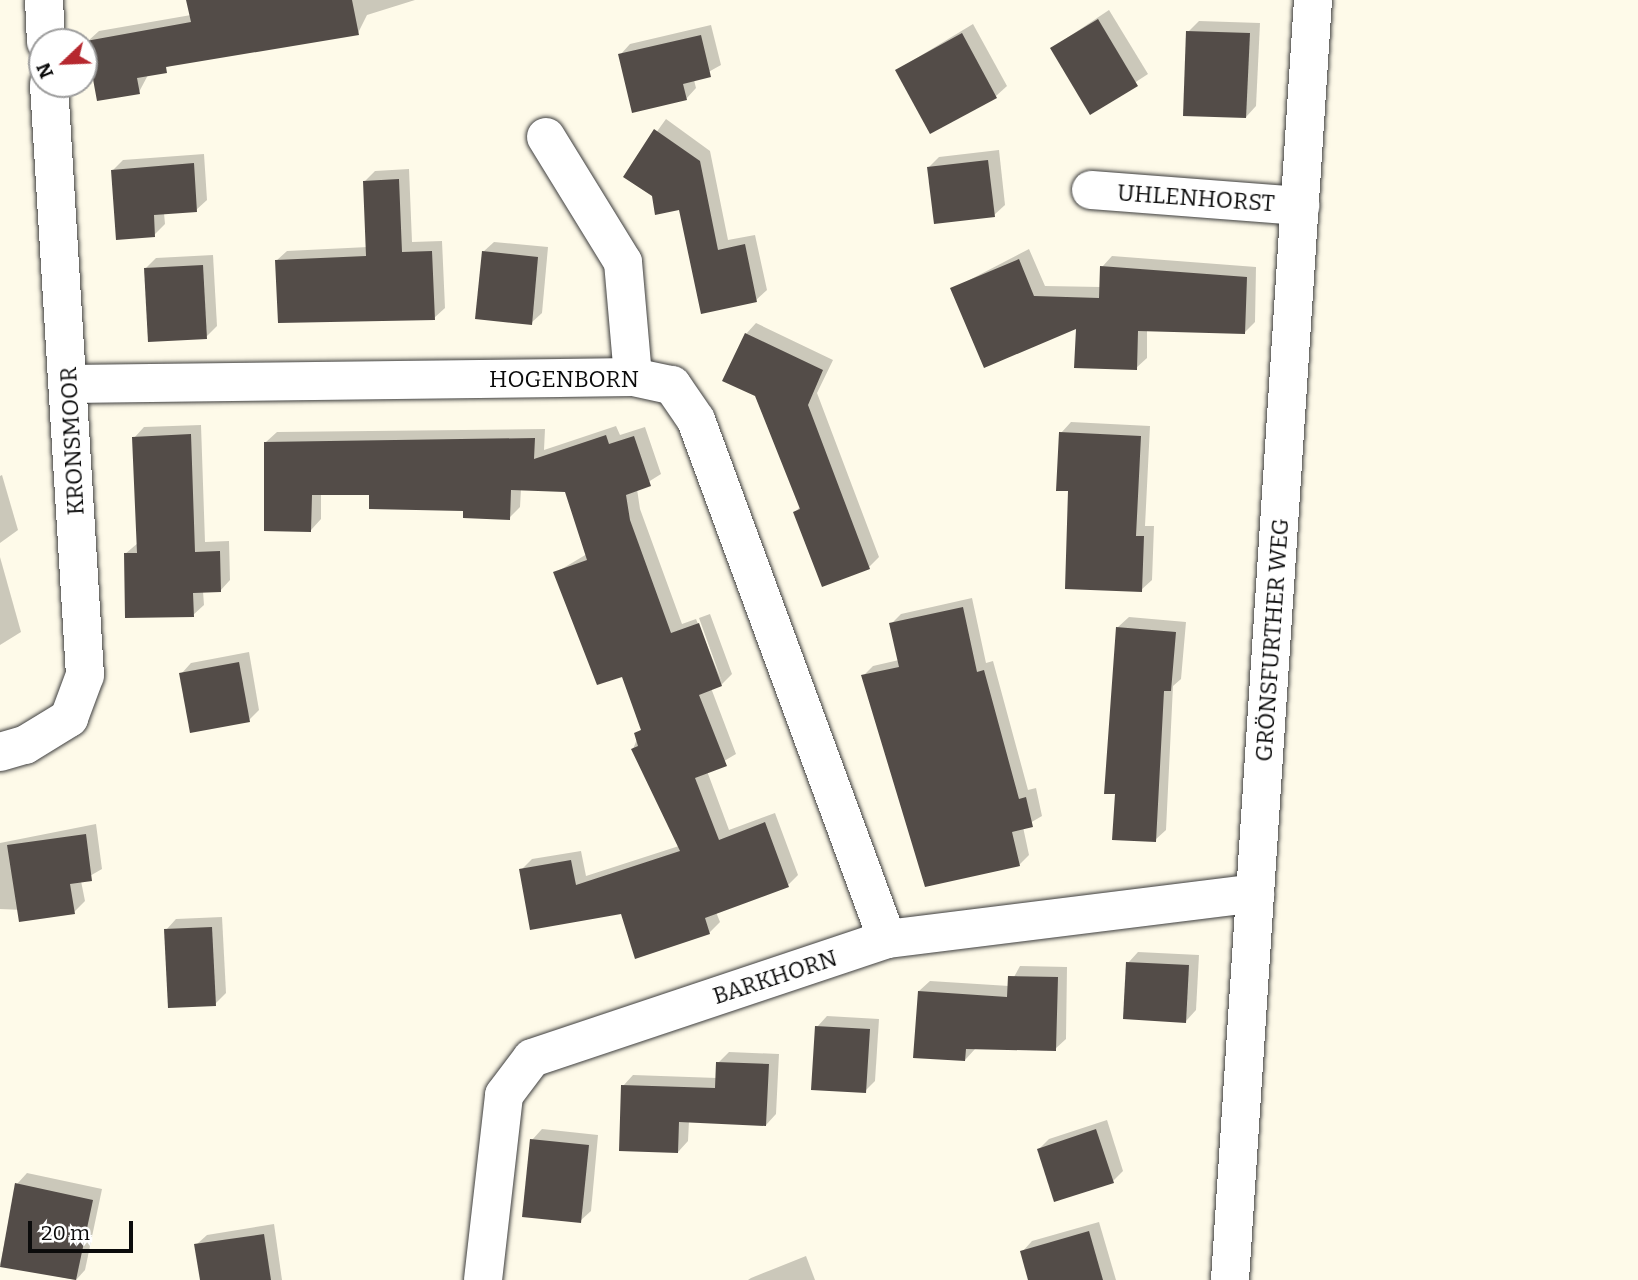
<!DOCTYPE html>
<meta charset="utf-8">
<style>
body{margin:0}
#map{position:relative;width:1638px;height:1280px;overflow:hidden;background:#fefae9;font-family:Bitter,serif}
div>[style]{position:absolute}
[style*='--x']{left:calc(var(--x)*1px);top:calc(var(--y)*1px);width:calc(var(--w)*1px);rotate:calc(var(--a)*1deg)}
.shadow>*{inset:0;background:#0003}
.building>*{inset:0;background:#534c48}
.roads{filter:drop-shadow(0 0 2px #3e3e3e) drop-shadow(0 0 2px #3e3e3e)}
.minor>*{height:38px;margin:-19px;padding:0 19px;transform-origin:19px;border-radius:19px;background:#fff}
span{translate:-50% -50%;white-space:nowrap;text-align:center;line-height:1.15;-webkit-text-stroke:7px #fff;paint-order:stroke}
.street-label{font-size:23px;color:#0b0b0b}
.north{position:absolute;left:28px;top:28px;width:70px;height:70px;box-sizing:border-box;background:#fff;border:2px solid #9d9d9d;border-radius:50%;rotate:247deg;font-size:19px;font-weight:700;line-height:28px;text-align:center;color:#0b0b0b}
.north::after{content:'';display:block;margin:auto;width:24px;height:32px;background:#b6282f;clip-path:polygon(50% 0,100% 100%,50% 72%,0 100%)}
.scale{position:absolute;left:28px;top:1221px;width:105px;height:32px;box-sizing:border-box;border:4px solid #0b0b0b;border-top:0;padding-left:9px;font-size:21px;line-height:24px;white-space:nowrap;color:#0b0b0b;-webkit-text-stroke:5px #fff;paint-order:stroke}
</style>
<div id="map">
<div class="shadow">
<i style="clip-path:polygon(188px 0,415px 0,367px 15px,358px 33px,174px 64px,148px 75px,139px 92px,88px 41px,99px 31px,191px 15px)"></i>
<i style="clip-path:polygon(1109px 10px,1148px 74px,1090px 112px,1052px 48px)"></i>
<i style="clip-path:polygon(1199px 21px,1260px 23px,1256px 106px,1246px 117px,1188px 32px)"></i>
<i style="clip-path:polygon(973px 24px,1007px 86px,996px 96px,897px 70px)"></i>
<i style="clip-path:polygon(711px 25px,721px 65px,694px 80px,696px 88px,686px 99px,620px 55px,630px 44px)"></i>
<i style="clip-path:polygon(666px 119px,710px 151px,728px 240px,755px 235px,767px 290px,756px 300px,680px 208px,625px 176px)"></i>
<i style="clip-path:polygon(999px 150px,1005px 205px,994px 215px,929px 167px,939px 157px)"></i>
<i style="clip-path:polygon(204px 154px,207px 200px,196px 210px,164px 213px,165px 224px,154px 235px,113px 170px,123px 160px)"></i>
<i style="clip-path:polygon(409px 169px,412px 242px,442px 241px,445px 308px,434px 318px,276px 261px,287px 251px,368px 247px,365px 181px,375px 171px)"></i>
<i style="clip-path:polygon(494px 242px,548px 247px,542px 313px,531px 323px,483px 252px)"></i>
<i style="clip-path:polygon(1029px 249px,1045px 286px,1101px 287px,1102px 267px,1112px 256px,1256px 267px,1255px 322px,1244px 333px,1147px 330px,1147px 358px,1136px 368px,1077px 326px,952px 289px)"></i>
<i style="clip-path:polygon(213px 255px,217px 326px,206px 337px,145px 269px,156px 258px)"></i>
<i style="clip-path:polygon(756px 323px,833px 360px,817px 393px,879px 557px,869px 567px,795px 512px,801px 506px,746px 334px)"></i>
<i style="clip-path:polygon(1071px 422px,1150px 426px,1145px 526px,1154px 526px,1152px 580px,1141px 590px,1070px 490px,1061px 433px)"></i>
<i style="clip-path:polygon(201px 425px,205px 542px,229px 541px,230px 580px,220px 591px,203px 591px,204px 605px,193px 615px,125px 554px,138px 543px,134px 438px,144px 427px)"></i>
<i style="clip-path:polygon(616px 426px,620px 435px,645px 427px,661px 474px,637px 489px,640px 509px,682px 624px,696px 619px,722px 682px,699px 618px,710px 614px,732px 674px,721px 685px,711px 688px,736px 754px,707px 771px,729px 830px,775px 813px,798px 875px,788px 885px,716px 912px,720px 922px,709px 933px,622px 912px,521px 870px,532px 859px,581px 851px,586px 876px,679px 846px,633px 749px,642px 727px,623px 675px,555px 573px,587px 554px,566px 490px,521px 489px,520px 507px,509px 518px,371px 493px,321px 493px,321px 519px,311px 530px,266px 442px,277px 432px,545px 429px,544px 450px)"></i>
<i style="clip-path:polygon(2px 475px,18px 530px,0 543px,0 476px)"></i>
<i style="clip-path:polygon(0 557px,21px 632px,0 645px)"></i>
<i style="clip-path:polygon(972px 598px,986px 663px,993px 661px,1028px 790px,1036px 788px,1042px 816px,1023px 827px,1029px 855px,1019px 865px,863px 676px,873px 666px,899px 660px,891px 624px,901px 614px)"></i>
<i style="clip-path:polygon(1129px 617px,1186px 622px,1181px 679px,1173px 686px,1166px 830px,1155px 840px,1117px 792px,1118px 627px)"></i>
<i style="clip-path:polygon(249px 652px,259px 710px,249px 720px,181px 674px,191px 663px)"></i>
<i style="clip-path:polygon(96px 824px,102px 869px,81px 881px,85px 901px,74px 912px,0 909px,0 843px)"></i>
<i style="clip-path:polygon(222px 917px,226px 993px,215px 1004px,166px 930px,176px 919px)"></i>
<i style="clip-path:polygon(1138px 952px,1199px 955px,1196px 1010px,1186px 1021px,1128px 963px)"></i>
<i style="clip-path:polygon(1020px 966px,1067px 967px,1066px 1039px,1055px 1049px,975px 1049px,965px 1060px,919px 991px,930px 981px,1009px 986px)"></i>
<i style="clip-path:polygon(827px 1016px,879px 1019px,875px 1081px,865px 1091px,817px 1027px)"></i>
<i style="clip-path:polygon(729px 1052px,779px 1054px,776px 1114px,766px 1125px,689px 1121px,688px 1141px,678px 1152px,623px 1086px,633px 1075px,717px 1078px,718px 1063px)"></i>
<i style="clip-path:polygon(1107px 1120px,1123px 1171px,1113px 1181px,1039px 1149px,1049px 1139px)"></i>
<i style="clip-path:polygon(542px 1129px,598px 1135px,591px 1211px,580px 1221px,532px 1140px)"></i>
<i style="clip-path:polygon(27px 1173px,102px 1189px,85px 1270px,76px 1280px,0 1265px,17px 1184px)"></i>
<i style="clip-path:polygon(1099px 1222px,1116px 1280px,1030px 1280px,1022px 1252px,1032px 1241px)"></i>
<i style="clip-path:polygon(274px 1224px,282px 1280px,201px 1280px,196px 1245px,207px 1235px)"></i>
<i style="clip-path:polygon(806px 1256px,815px 1280px,748px 1280px,751px 1278px)"></i>
</div>
<div class="building">
<i style="clip-path:polygon(186px 0,352px 0,359px 35px,166px 67px,167px 73px,137px 78px,140px 94px,97px 101px,86px 41px,191px 22px)"></i>
<i style="clip-path:polygon(1098px 19px,1138px 86px,1090px 115px,1050px 48px)"></i>
<i style="clip-path:polygon(1186px 31px,1250px 33px,1246px 118px,1183px 116px)"></i>
<i style="clip-path:polygon(962px 33px,997px 98px,930px 134px,895px 70px)"></i>
<i style="clip-path:polygon(701px 35px,711px 77px,683px 84px,687px 100px,632px 113px,618px 54px)"></i>
<i style="clip-path:polygon(654px 129px,700px 161px,718px 250px,745px 244px,757px 302px,701px 314px,679px 210px,655px 215px,652px 196px,623px 177px)"></i>
<i style="clip-path:polygon(988px 160px,995px 217px,934px 224px,927px 167px)"></i>
<i style="clip-path:polygon(194px 163px,197px 212px,154px 215px,155px 237px,116px 240px,111px 170px)"></i>
<i style="clip-path:polygon(399px 179px,402px 252px,432px 251px,435px 320px,278px 323px,275px 260px,366px 256px,363px 181px)"></i>
<i style="clip-path:polygon(482px 251px,538px 257px,532px 325px,475px 319px)"></i>
<i style="clip-path:polygon(1019px 259px,1034px 296px,1099px 298px,1100px 266px,1247px 277px,1245px 334px,1138px 331px,1137px 370px,1074px 368px,1076px 329px,984px 368px,950px 288px)"></i>
<i style="clip-path:polygon(203px 265px,207px 339px,148px 342px,144px 268px)"></i>
<i style="clip-path:polygon(745px 333px,823px 370px,808px 405px,870px 569px,822px 587px,793px 512px,800px 509px,755px 396px,722px 381px)"></i>
<i style="clip-path:polygon(1059px 432px,1141px 436px,1136px 536px,1144px 536px,1142px 592px,1065px 589px,1068px 491px,1056px 491px)"></i>
<i style="clip-path:polygon(191px 434px,195px 552px,220px 551px,221px 592px,193px 593px,194px 617px,125px 618px,124px 553px,137px 553px,132px 437px)"></i>
<i style="clip-path:polygon(606px 435px,609px 444px,634px 436px,651px 486px,626px 495px,630px 520px,671px 633px,699px 623px,722px 686px,699px 695px,727px 766px,695px 778px,719px 840px,765px 822px,789px 887px,705px 918px,710px 934px,635px 959px,621px 914px,530px 930px,519px 869px,571px 860px,576px 885px,680px 851px,631px 749px,638px 746px,634px 733px,641px 730px,622px 677px,597px 685px,553px 572px,587px 560px,565px 492px,511px 490px,510px 520px,463px 518px,463px 511px,369px 509px,369px 495px,312px 495px,311px 532px,264px 531px,264px 442px,535px 438px,534px 459px)"></i>
<i style="clip-path:polygon(963px 607px,977px 672px,984px 670px,1019px 799px,1026px 797px,1033px 827px,1012px 832px,1020px 866px,925px 887px,861px 675px,899px 667px,889px 623px)"></i>
<i style="clip-path:polygon(1116px 627px,1176px 632px,1171px 691px,1164px 691px,1156px 842px,1112px 840px,1115px 794px,1104px 794px)"></i>
<i style="clip-path:polygon(239px 662px,250px 722px,190px 733px,179px 673px)"></i>
<i style="clip-path:polygon(86px 834px,92px 881px,70px 884px,75px 914px,19px 922px,7px 845px)"></i>
<i style="clip-path:polygon(212px 927px,216px 1006px,168px 1008px,164px 929px)"></i>
<i style="clip-path:polygon(1126px 962px,1189px 965px,1186px 1023px,1123px 1019px)"></i>
<i style="clip-path:polygon(1008px 976px,1058px 977px,1056px 1051px,966px 1049px,965px 1061px,913px 1058px,918px 991px,1007px 997px)"></i>
<i style="clip-path:polygon(815px 1026px,870px 1029px,866px 1093px,811px 1090px)"></i>
<i style="clip-path:polygon(716px 1062px,769px 1064px,766px 1126px,679px 1122px,678px 1153px,619px 1151px,621px 1085px,715px 1088px)"></i>
<i style="clip-path:polygon(1096px 1129px,1114px 1183px,1054px 1202px,1037px 1149px)"></i>
<i style="clip-path:polygon(530px 1139px,589px 1145px,581px 1223px,522px 1217px)"></i>
<i style="clip-path:polygon(15px 1183px,93px 1200px,76px 1280px,0 1267px)"></i>
<i style="clip-path:polygon(1089px 1231px,1103px 1280px,1028px 1280px,1020px 1251px)"></i>
<i style="clip-path:polygon(264px 1234px,271px 1280px,200px 1280px,194px 1244px)"></i>
</div>
<div class="roads">
<div class="minor">
<i style="--x:44;--y:0;--w:42;--a:87.3"></i>
<i style="--x:546;--y:137;--w:147;--a:58.4"></i>
<i style="--x:623;--y:262;--w:115;--a:85"></i>
<i style="--x:1091;--y:190;--w:210;--a:4.4"></i>
<i style="--x:69;--y:384;--w:564;--a:-0.71"></i>
<i style="--x:633;--y:377;--w:40;--a:12"></i>
<i style="--x:672;--y:385;--w:42;--a:55.6"></i>
<i style="--x:696;--y:420;--w:553;--a:69.8"></i>
<i style="--x:0;--y:752;--w:26;--a:-16"></i>
<i style="--x:25;--y:745;--w:52;--a:-31.5"></i>
<i style="--x:69;--y:718;--w:46;--a:-69.6"></i>
<i style="--x:85;--y:675;--w:592;--a:-93.49"></i>
<i style="--x:483;--y:1280;--w:186;--a:-83.5"></i>
<i style="--x:504;--y:1095;--w:46;--a:-52.9"></i>
<i style="--x:532;--y:1058;--w:374;--a:-18.5"></i>
<i style="--x:887;--y:939;--w:371;--a:-7.1"></i>
<i style="--x:1230;--y:1280;--w:1283;--a:-86.29"></i>
</div>
</div>
<div class="street-label">
<span style="left:1196px;top:198px;rotate:4deg">UHLENHORST</span>
<span style="left:564px;top:379px">HOGENBORN</span>
<span style="left:72px;top:441px;rotate:-93deg">KRONSMOOR</span>
<span style="left:1272px;top:640px;rotate:-86deg">GRÖNSFURTHER WEG</span>
<span style="left:775px;top:977px;rotate:-18deg">BARKHORN</span>
</div>
<div class="north">N</div>
<div class="scale">20 m</div>
</div>
